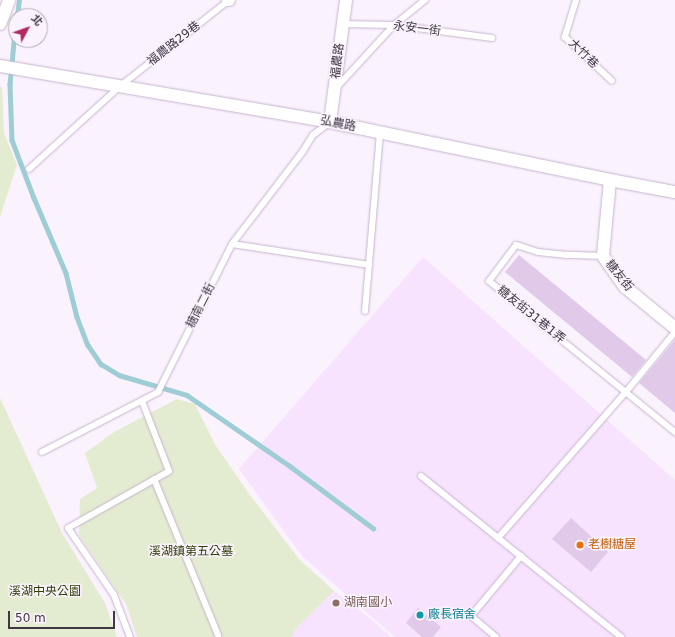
<!DOCTYPE html>
<meta charset="utf-8">
<style>
body{margin:0}
#map{position:relative;width:675px;height:637px;overflow:hidden;background:#faf2fd;font-family:"DejaVu Sans","Noto Sans TC",sans-serif}
div>[style]{position:absolute}
[style*='--x']{left:calc(var(--x)*1px);top:calc(var(--y)*1px);width:calc(var(--w)*1px);rotate:calc(var(--a)*1deg)}
.built>*{inset:0;background:#f7e3fe}
.green>*{inset:0;background:#e3ecd1}
.stream>*{height:4.5px;margin:-2.25px;padding:0 2.25px;transform-origin:2.25px;border-radius:2.25px;background:#9ecdd6}
.building>*{inset:0;background:#e1c9e9}
.roads{filter:drop-shadow(0 0 1px #c7b4ce) drop-shadow(0 0 1px #c7b4ce)}
.service>*{height:6px;margin:-3px;padding:0 3px;transform-origin:3px;border-radius:3px;background:#fff}
.minor>*{height:12px;margin:-6px;padding:0 6px;transform-origin:6px;border-radius:6px;background:#fff}
.dots>*{width:11px;height:11px;translate:-50% -50%;box-sizing:border-box;border:2px solid #faf2fd;border-radius:50%}
span{translate:-50% -50%;white-space:nowrap;text-align:center;line-height:1.15;-webkit-text-stroke:3px #faf2fd;paint-order:stroke}
.street-label{font-size:12px;color:#3f3742}
.food-label{font-size:12px;color:#c56008}
.left{translate:0 -50%;text-align:left}
.park-label{font-size:12px;color:#303e04}
.education-label{font-size:12px;color:#785e54}
.culture-label{font-size:12px;color:#0d838f}
.north{position:absolute;left:8px;top:8px;width:40px;height:40px;box-sizing:border-box;background:#faf2fd;border:1px solid #afa7b2;border-radius:50%;rotate:49deg;font-size:11px;font-weight:700;line-height:16px;text-align:center;color:#3f3742}
.north::after{content:'';display:block;margin:auto;width:14px;height:18px;background:#b32863;clip-path:polygon(50% 0,100% 100%,50% 72%,0 100%)}
.scale{position:absolute;left:8px;top:611px;width:107px;height:18px;box-sizing:border-box;border:2px solid #3f3742;border-top:0;padding-left:5px;font-size:12px;line-height:14px;white-space:nowrap;color:#3f3742;-webkit-text-stroke:3px #faf2fd;paint-order:stroke}
</style>
<div id="map">
<div class="built">
<i style="clip-path:polygon(423px 257px,675px 480px,675px 637px,395px 637px,302px 556px,239px 469px)"></i>
<i style="clip-path:polygon(334px 591px,366px 615px,391px 637px,291px 637px,298px 626px)"></i>
</div>
<div class="green">
<i style="clip-path:polygon(0 87px,2px 87px,4px 133px,17px 165px,0 217px)"></i>
<i style="clip-path:polygon(0 398px,62px 533px,105px 603px,117px 637px,0 637px)"></i>
<i style="clip-path:polygon(177px 399px,195px 404px,216px 446px,250px 495px,299px 559px,334px 591px,298px 626px,291px 637px,137px 637px,126px 604px,79px 535px,80px 499px,97px 488px,85px 453px,114px 432px)"></i>
</div>
<div class="stream">
<i style="--x:17;--y:16;--w:16;--a:-83"></i>
<i style="--x:16;--y:21;--w:63;--a:95.4"></i>
<i style="--x:10;--y:84;--w:56;--a:88"></i>
<i style="--x:12;--y:140;--w:62;--a:69.2"></i>
<i style="--x:34;--y:198;--w:82;--a:66.9"></i>
<i style="--x:66;--y:273;--w:45;--a:76"></i>
<i style="--x:77;--y:317;--w:30;--a:69"></i>
<i style="--x:88;--y:345;--w:23;--a:56"></i>
<i style="--x:101;--y:364;--w:21;--a:31"></i>
<i style="--x:119;--y:375;--w:71;--a:16.4"></i>
<i style="--x:187;--y:395;--w:125;--a:34.6"></i>
<i style="--x:290;--y:466;--w:104;--a:36.8"></i>
</div>
<div class="building">
<i style="clip-path:polygon(519px 255px,646px 360px,632px 377px,505px 272px)"></i>
<i style="clip-path:polygon(675px 340px,675px 413px,639px 383px)"></i>
<i style="clip-path:polygon(571px 518px,608px 552px,591px 572px,552px 539px)"></i>
<i style="clip-path:polygon(418px 608px,441px 627px,433px 637px,422px 637px,406px 623px)"></i>
</div>
<div class="roads">
<div class="service">
<i style="--x:576;--y:0;--w:39;--a:107"></i>
<i style="--x:565;--y:37;--w:64;--a:43.1"></i>
<i style="--x:342;--y:24;--w:52;--a:1.1"></i>
<i style="--x:394;--y:25;--w:99;--a:7.6"></i>
<i style="--x:336;--y:88;--w:86;--a:-47.4"></i>
<i style="--x:394;--y:25;--w:40;--a:-39"></i>
<i style="--x:29;--y:169;--w:122;--a:-42.3"></i>
<i style="--x:119;--y:87;--w:140;--a:-38.3"></i>
<i style="--x:232;--y:244;--w:139;--a:8.7"></i>
<i style="--x:603;--y:256;--w:36;--a:-178"></i>
<i style="--x:567;--y:255;--w:29;--a:-174"></i>
<i style="--x:538;--y:252;--w:23;--a:-162"></i>
<i style="--x:516;--y:245;--w:45;--a:126.9"></i>
<i style="--x:489;--y:281;--w:240;--a:39.1"></i>
<i style="--x:365;--y:311;--w:180;--a:-85.2"></i>
<i style="--x:42;--y:452;--w:131;--a:-27.3"></i>
<i style="--x:158;--y:392;--w:165;--a:-63.4"></i>
<i style="--x:232;--y:244;--w:117;--a:-52.6"></i>
<i style="--x:303;--y:151;--w:19;--a:-58"></i>
<i style="--x:313;--y:135;--w:20;--a:-37"></i>
<i style="--x:421;--y:476;--w:257;--a:38.8"></i>
<i style="--x:154;--y:479;--w:169;--a:67.7"></i>
<i style="--x:498;--y:538;--w:193;--a:-48.8"></i>
<i style="--x:625;--y:393;--w:79;--a:-50.7"></i>
<i style="--x:130;--y:637;--w:45;--a:-110.9"></i>
<i style="--x:114;--y:595;--w:81;--a:-124.5"></i>
<i style="--x:68;--y:528;--w:116;--a:-29.4"></i>
<i style="--x:169;--y:471;--w:75;--a:-111.1"></i>
<i style="--x:496;--y:637;--w:33;--a:-140"></i>
<i style="--x:471;--y:616;--w:78;--a:-50.2"></i>
</div>
<div class="minor">
<i style="--x:228;--y:0;--w:1;--a:0"></i>
<i style="--x:0;--y:24;--w:26;--a:-69"></i>
<i style="--x:0;--y:66;--w:335;--a:9.6"></i>
<i style="--x:330;--y:122;--w:286;--a:11.7"></i>
<i style="--x:610;--y:180;--w:66;--a:10.5"></i>
<i style="--x:330;--y:122;--w:123;--a:-82.5"></i>
<i style="--x:610;--y:180;--w:76;--a:95.3"></i>
<i style="--x:603;--y:256;--w:38;--a:55"></i>
<i style="--x:625;--y:287;--w:65;--a:39.4"></i>
</div>
</div>
<div class="dots">
<i style="left:580px;top:545px;background:#e8710a"></i>
<i style="left:336px;top:603px;background:#8d6e63"></i>
<i style="left:420px;top:615px;background:#0f9aa8"></i>
</div>
<div class="street-label">
<span style="left:417px;top:29px;rotate:7deg">永安一街</span>
<span style="left:174px;top:44px;rotate:-38deg">福農路29巷</span>
<span style="left:583px;top:54px;rotate:44deg">大竹巷</span>
<span style="left:338px;top:61px;rotate:-83deg">福農路</span>
<span style="left:338px;top:124px;rotate:11deg">弘農路</span>
<span style="left:619px;top:276px;rotate:51deg">糖友街</span>
<span style="left:201px;top:306px;rotate:-63deg">糖南二街</span>
<span style="left:531px;top:315px;rotate:39deg">糖友街31巷1弄</span>
</div>
<div class="food-label">
<span class="left" style="left:588px;top:545px">老樹糖屋</span>
</div>
<div class="park-label">
<span style="left:191px;top:552px">溪湖鎮第五公墓</span>
<span style="left:45px;top:592px">溪湖中央公園</span>
</div>
<div class="education-label">
<span class="left" style="left:344px;top:603px">湖南國小</span>
</div>
<div class="culture-label">
<span class="left" style="left:428px;top:615px">廠長宿舍</span>
</div>
<div class="north">北</div>
<div class="scale">50 m</div>
</div>
